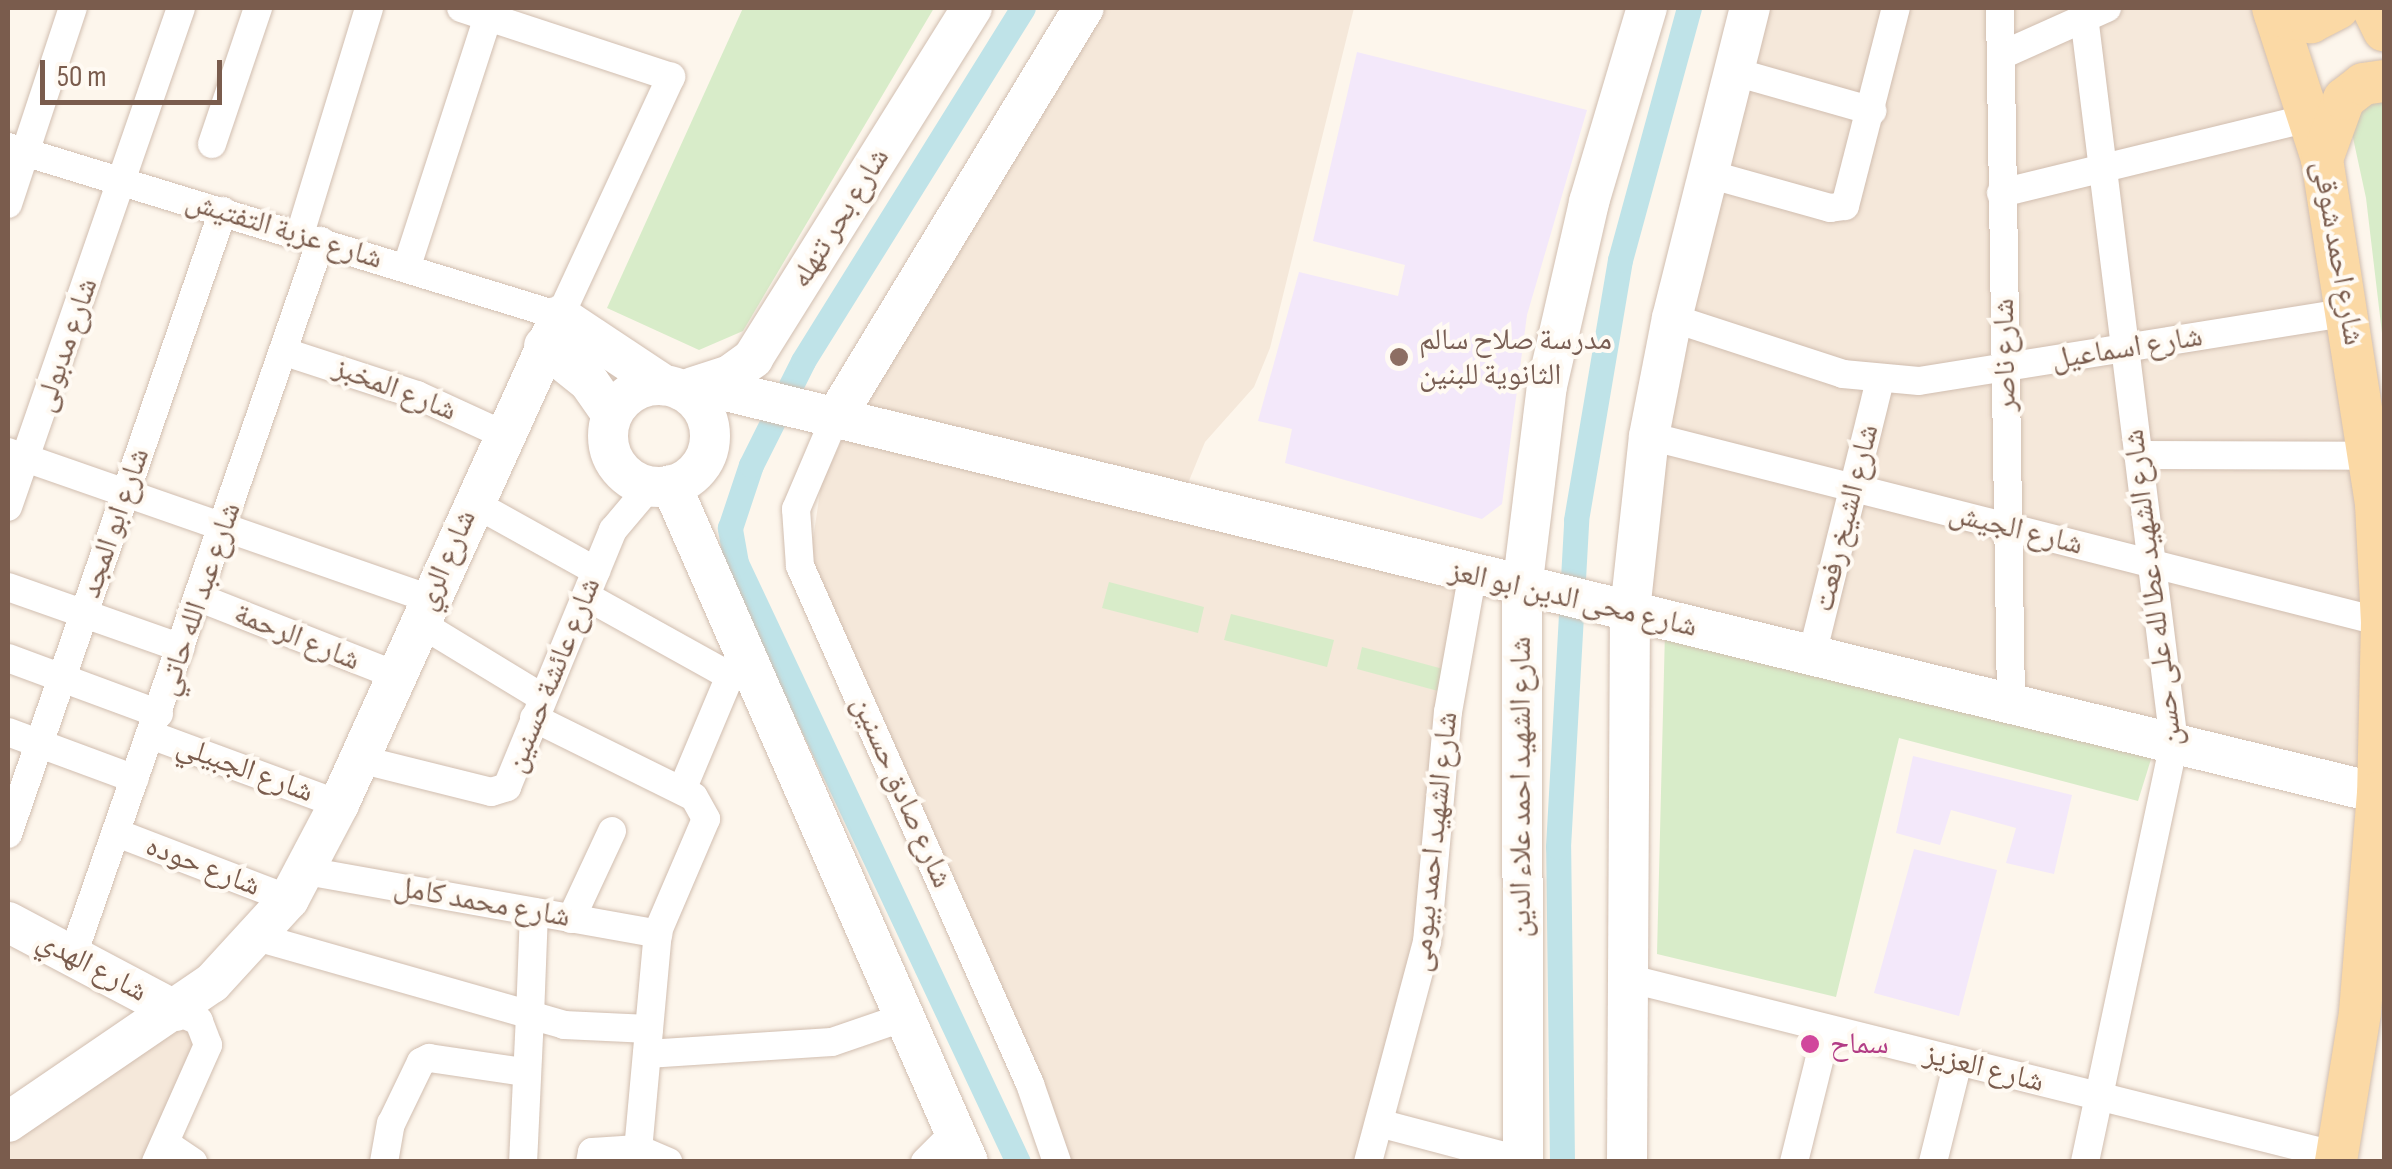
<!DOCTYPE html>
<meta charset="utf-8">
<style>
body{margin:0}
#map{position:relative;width:2392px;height:1169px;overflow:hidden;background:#fdf6ec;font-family:"Sofia Sans Condensed","Noto Naskh Arabic",sans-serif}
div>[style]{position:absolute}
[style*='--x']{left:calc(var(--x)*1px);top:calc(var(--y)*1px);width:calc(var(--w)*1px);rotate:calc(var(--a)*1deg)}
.residential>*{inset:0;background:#f5e8da}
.education>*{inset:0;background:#f3e8fa}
.green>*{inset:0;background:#d8ecc9}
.canal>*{height:25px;margin:-12.5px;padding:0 12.5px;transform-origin:12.5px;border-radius:12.5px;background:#bfe3e8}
.roads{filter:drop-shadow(0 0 2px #d1beb0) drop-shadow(0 0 2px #d1beb0)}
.street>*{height:28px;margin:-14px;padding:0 14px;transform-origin:14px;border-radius:14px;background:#fff}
.secondary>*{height:40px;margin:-20px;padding:0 20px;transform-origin:20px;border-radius:20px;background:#fff}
.secondary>.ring{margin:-20px;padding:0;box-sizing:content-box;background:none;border:40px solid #fff;border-radius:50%}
.primary>*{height:42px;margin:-21px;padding:0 21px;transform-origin:21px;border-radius:21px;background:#fbd9a5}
.dots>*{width:28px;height:28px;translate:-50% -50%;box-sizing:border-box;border:5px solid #fffaf3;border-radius:50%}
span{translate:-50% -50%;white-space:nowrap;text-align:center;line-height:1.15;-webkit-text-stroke:8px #fffaf3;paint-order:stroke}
.street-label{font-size:30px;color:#7a5c4d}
.education-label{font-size:30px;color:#785e54}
.left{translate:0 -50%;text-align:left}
.hotel-label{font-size:30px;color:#b23c85}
.frame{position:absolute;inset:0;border:10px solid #7a5c4d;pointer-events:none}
.scale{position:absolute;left:40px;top:60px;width:182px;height:45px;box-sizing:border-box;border:5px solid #7a5c4d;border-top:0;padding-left:12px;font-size:30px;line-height:35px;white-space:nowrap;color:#7a5c4d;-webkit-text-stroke:8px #fffaf3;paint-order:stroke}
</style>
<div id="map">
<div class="residential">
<i style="clip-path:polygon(1086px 8px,1354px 8px,1270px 348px,1254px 387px,1205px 442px,1186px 488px,1472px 559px,1426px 897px,1361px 1161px,1068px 1161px,809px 567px,821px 485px,844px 436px)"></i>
<i style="clip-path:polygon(1753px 8px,2269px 8px,2369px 458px,2377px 790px,1631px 610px)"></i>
<i style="clip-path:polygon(176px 1012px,205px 1036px,153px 1161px,8px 1162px,8px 1123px)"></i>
</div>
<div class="education">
<i style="clip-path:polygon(1357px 52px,1587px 110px,1527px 315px,1502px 504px,1482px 519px,1285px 463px,1292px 429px,1258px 421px,1299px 272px,1398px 296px,1405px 265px,1313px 241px)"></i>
<i style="clip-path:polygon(1913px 756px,2072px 795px,2054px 874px,2006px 863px,2016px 828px,1951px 810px,1940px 845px,1896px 833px)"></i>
<i style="clip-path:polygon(1914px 849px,1997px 870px,1959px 1016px,1874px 993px)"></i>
</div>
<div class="green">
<i style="clip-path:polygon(743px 8px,934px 8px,743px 331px,699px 350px,607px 308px)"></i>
<i style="clip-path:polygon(2384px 93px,2384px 350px,2366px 198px,2347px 110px)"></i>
<i style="clip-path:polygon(1109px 582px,1204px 607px,1198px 633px,1102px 608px)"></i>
<i style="clip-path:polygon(1231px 614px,1334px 640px,1327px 667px,1224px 640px)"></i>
<i style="clip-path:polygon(1665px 631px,2152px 756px,2138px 801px,1899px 738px,1836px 997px,1657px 954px)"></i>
<i style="clip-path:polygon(1362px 647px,1443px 669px,1438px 691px,1357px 669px)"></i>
</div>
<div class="canal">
<i style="--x:1018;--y:1162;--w:662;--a:-115.21"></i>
<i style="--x:736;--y:563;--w:36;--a:-100"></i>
<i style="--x:730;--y:528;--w:66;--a:-71.6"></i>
<i style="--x:751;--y:465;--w:116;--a:-63.4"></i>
<i style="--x:803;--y:361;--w:416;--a:-58.1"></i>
<i style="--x:1562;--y:1162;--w:315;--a:-90.7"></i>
<i style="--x:1558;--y:847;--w:327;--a:-86.8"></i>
<i style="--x:1576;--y:520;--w:264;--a:-80.4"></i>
<i style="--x:1620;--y:260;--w:261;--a:-74.7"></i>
</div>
<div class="roads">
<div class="street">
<i style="--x:2000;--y:8;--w:695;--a:89.09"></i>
<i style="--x:2083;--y:8;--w:741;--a:82.94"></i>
<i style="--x:2174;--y:743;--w:428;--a:102"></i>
<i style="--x:2002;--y:55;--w:115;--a:-24.1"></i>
<i style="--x:1732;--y:71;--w:146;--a:15.9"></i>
<i style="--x:212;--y:144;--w:144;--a:-71.3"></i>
<i style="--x:8;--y:147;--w:577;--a:17.02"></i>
<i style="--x:560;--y:316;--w:264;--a:-65.1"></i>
<i style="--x:671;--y:77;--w:221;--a:-161.8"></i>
<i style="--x:1705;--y:173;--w:130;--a:15.6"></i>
<i style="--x:1830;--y:208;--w:15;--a:-8"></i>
<i style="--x:1845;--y:206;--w:204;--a:-75.6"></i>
<i style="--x:2001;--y:193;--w:317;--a:-13.7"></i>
<i style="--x:8;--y:204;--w:206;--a:-71.7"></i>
<i style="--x:300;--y:234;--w:236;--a:-73"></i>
<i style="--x:407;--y:266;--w:263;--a:-72"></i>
<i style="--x:1672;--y:318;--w:180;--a:18.1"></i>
<i style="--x:1843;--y:374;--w:76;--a:5.3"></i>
<i style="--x:1919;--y:381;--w:437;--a:-9.1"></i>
<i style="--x:285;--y:352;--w:139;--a:18"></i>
<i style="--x:417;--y:395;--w:94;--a:24.6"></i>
<i style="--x:834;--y:420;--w:97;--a:113.1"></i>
<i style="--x:796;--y:509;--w:57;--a:86"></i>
<i style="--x:800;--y:566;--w:567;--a:66.06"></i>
<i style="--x:1030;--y:1084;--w:83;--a:70.9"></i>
<i style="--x:1649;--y:436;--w:756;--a:14.24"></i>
<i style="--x:8;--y:452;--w:445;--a:19.2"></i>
<i style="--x:2138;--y:455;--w:232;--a:0.2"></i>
<i style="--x:472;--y:502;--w:142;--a:29.1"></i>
<i style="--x:8;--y:507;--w:528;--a:-70.88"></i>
<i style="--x:8;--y:587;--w:183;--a:19.4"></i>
<i style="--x:586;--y:596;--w:165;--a:29.1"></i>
<i style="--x:200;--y:598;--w:210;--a:21.5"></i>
<i style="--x:418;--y:622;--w:146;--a:31.3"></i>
<i style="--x:1812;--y:655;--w:283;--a:-76.1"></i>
<i style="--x:8;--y:658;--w:161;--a:20.3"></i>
<i style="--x:534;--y:718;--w:178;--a:26.3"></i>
<i style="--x:694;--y:797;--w:25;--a:61"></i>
<i style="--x:706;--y:819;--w:122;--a:113.2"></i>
<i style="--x:658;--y:931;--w:219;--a:95.2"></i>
<i style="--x:638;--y:1149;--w:46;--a:176.3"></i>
<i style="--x:592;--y:1152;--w:10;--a:101"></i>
<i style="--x:8;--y:732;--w:135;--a:20.3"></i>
<i style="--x:151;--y:735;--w:200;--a:20.2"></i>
<i style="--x:359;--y:759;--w:136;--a:14"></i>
<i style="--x:491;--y:792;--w:17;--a:-17"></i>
<i style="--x:507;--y:787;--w:278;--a:-67.6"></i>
<i style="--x:613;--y:530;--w:57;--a:-49.9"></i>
<i style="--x:682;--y:790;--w:124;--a:-67.2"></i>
<i style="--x:730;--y:676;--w:18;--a:-43"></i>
<i style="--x:117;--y:833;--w:184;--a:21"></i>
<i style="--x:8;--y:834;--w:659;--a:-70.96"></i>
<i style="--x:306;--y:871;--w:358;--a:10.1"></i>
<i style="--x:534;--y:912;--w:103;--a:92.2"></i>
<i style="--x:530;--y:1015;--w:35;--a:16"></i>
<i style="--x:564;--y:1025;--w:85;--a:2.7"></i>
<i style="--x:571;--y:919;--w:97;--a:-65"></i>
<i style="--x:257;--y:937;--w:284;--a:15.9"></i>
<i style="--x:530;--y:1015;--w:147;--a:92.7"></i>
<i style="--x:73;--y:955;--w:756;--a:-70.85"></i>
<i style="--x:1631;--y:979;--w:729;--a:14.06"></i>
<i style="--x:647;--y:1054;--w:185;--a:-3.7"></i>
<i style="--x:832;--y:1042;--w:77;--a:-18.9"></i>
<i style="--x:1379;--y:1123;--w:149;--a:14.8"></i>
<i style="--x:165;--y:1143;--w:34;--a:34"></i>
<i style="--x:638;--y:1149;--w:33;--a:23"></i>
<i style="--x:156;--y:1162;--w:128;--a:-66"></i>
<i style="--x:208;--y:1045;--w:26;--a:-111"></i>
<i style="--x:199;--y:1021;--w:25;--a:-157"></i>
<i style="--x:384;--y:1162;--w:39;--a:-80"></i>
<i style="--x:391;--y:1124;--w:69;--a:-64.2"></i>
<i style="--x:421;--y:1062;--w:9;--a:-27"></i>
<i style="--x:429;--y:1058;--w:96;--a:8.4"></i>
<i style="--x:925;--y:1162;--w:44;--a:-45"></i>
<i style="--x:1368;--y:1162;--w:228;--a:-75"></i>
<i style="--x:1427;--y:942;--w:231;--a:-84.8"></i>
<i style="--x:1448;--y:712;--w:137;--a:-79.9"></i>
<i style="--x:1794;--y:1162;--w:137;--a:-76.1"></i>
<i style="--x:1933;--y:1162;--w:103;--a:-76"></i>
</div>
<div class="secondary">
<i style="--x:544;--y:346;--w:58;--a:38.7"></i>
<i style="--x:589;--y:382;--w:40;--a:55.1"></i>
<i class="ring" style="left:608px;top:385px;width:62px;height:62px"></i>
<i style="--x:693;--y:387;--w:39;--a:-18"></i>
<i style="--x:730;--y:375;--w:29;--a:-36"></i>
<i style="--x:753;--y:358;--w:413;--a:-58"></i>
<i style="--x:681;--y:390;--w:45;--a:1.3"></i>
<i style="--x:726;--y:391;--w:1700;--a:13.68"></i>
<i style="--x:834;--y:420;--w:482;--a:-58.8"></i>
<i style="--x:671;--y:485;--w:739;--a:66.31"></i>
<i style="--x:8;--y:922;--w:190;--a:27.9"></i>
<i style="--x:8;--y:1122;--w:247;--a:-34.3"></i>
<i style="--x:212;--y:983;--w:114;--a:-47.5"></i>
<i style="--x:289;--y:899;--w:107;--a:-62.2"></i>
<i style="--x:339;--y:804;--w:536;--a:-65.64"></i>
<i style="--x:560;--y:316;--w:125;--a:33.6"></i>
<i style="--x:1523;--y:1162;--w:573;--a:-90.1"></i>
<i style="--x:1522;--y:589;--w:205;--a:-83"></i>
<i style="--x:1547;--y:386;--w:189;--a:-77.1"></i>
<i style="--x:1589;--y:202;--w:202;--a:-73.4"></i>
<i style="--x:1627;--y:1162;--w:551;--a:-89.69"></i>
<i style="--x:1630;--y:611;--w:176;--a:-83.8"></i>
<i style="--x:1649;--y:436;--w:120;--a:-79"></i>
<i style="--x:1672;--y:318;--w:320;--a:-75.9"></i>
</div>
<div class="primary">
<i style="--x:2273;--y:8;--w:159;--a:72"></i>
<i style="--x:2322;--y:159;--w:349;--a:81.1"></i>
<i style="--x:2376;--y:504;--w:118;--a:87.1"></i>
<i style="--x:2382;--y:622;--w:171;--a:91.3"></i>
<i style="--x:2378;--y:793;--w:221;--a:94.7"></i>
<i style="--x:2360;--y:1013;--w:151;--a:99.2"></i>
<i style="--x:2373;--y:8;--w:25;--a:64"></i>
<i style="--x:2275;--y:14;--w:37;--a:13"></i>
<i style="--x:2311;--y:22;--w:30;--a:-27"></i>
<i style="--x:2322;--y:159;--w:64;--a:-69.9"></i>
<i style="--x:2344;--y:99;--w:24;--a:-38"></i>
<i style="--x:2363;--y:84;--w:21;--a:-8"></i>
</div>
</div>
<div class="dots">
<i style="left:1399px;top:357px;background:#8d6e63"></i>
<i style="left:1810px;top:1044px;background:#d1479c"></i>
</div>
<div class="street-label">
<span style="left:840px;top:218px;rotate:-58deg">شارع بحر تنهله</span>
<span style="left:284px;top:230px;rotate:17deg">شارع عزبة التفتيش</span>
<span style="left:2338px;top:253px;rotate:80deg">شارع احمد شوقى</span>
<span style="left:66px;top:345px;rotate:-71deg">شارع مدبولى</span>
<span style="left:2127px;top:348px;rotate:-9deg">شارع اسماعيل</span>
<span style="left:2005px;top:355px;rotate:-91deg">شارع ناصر</span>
<span style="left:395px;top:389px;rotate:21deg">شارع المخبز</span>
<span style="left:1846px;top:518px;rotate:-76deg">شارع الشيخ رفعت</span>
<span style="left:115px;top:523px;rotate:-71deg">شارع ابو المجد</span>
<span style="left:2016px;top:529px;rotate:14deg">شارع الجيش</span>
<span style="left:446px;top:560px;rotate:-66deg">شارع الري</span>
<span style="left:2153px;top:588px;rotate:-97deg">شارع الشهيد عطا لله على حسن</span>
<span style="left:199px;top:599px;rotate:-71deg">شارع عبد الله حاتي</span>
<span style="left:1573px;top:599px;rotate:13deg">شارع محى الدين ابو العز</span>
<span style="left:297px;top:637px;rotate:22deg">شارع الرحمة</span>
<span style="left:553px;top:675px;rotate:-68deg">شارع عائشة حسنين</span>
<span style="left:245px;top:769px;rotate:20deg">شارع الجبيلي</span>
<span style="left:1521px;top:787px;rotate:-90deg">شارع الشهيد احمد علاء الدين</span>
<span style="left:902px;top:792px;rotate:66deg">شارع صادق حسنين</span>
<span style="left:1434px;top:842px;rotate:-84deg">شارع الشهيد احمد بيومى</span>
<span style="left:203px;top:866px;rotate:21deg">شارع حوده</span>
<span style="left:482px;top:902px;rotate:10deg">شارع محمد كامل</span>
<span style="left:92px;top:966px;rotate:28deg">شارع الهدي</span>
<span style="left:1984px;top:1068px;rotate:14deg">شارع العزيز</span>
</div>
<div class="education-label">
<span class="left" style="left:1419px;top:357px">مدرسة صلاح سالم<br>الثانوية للبنين</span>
</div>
<div class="hotel-label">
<span class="left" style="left:1830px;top:1044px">سماح</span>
</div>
<div class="frame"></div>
<div class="scale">50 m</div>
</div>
